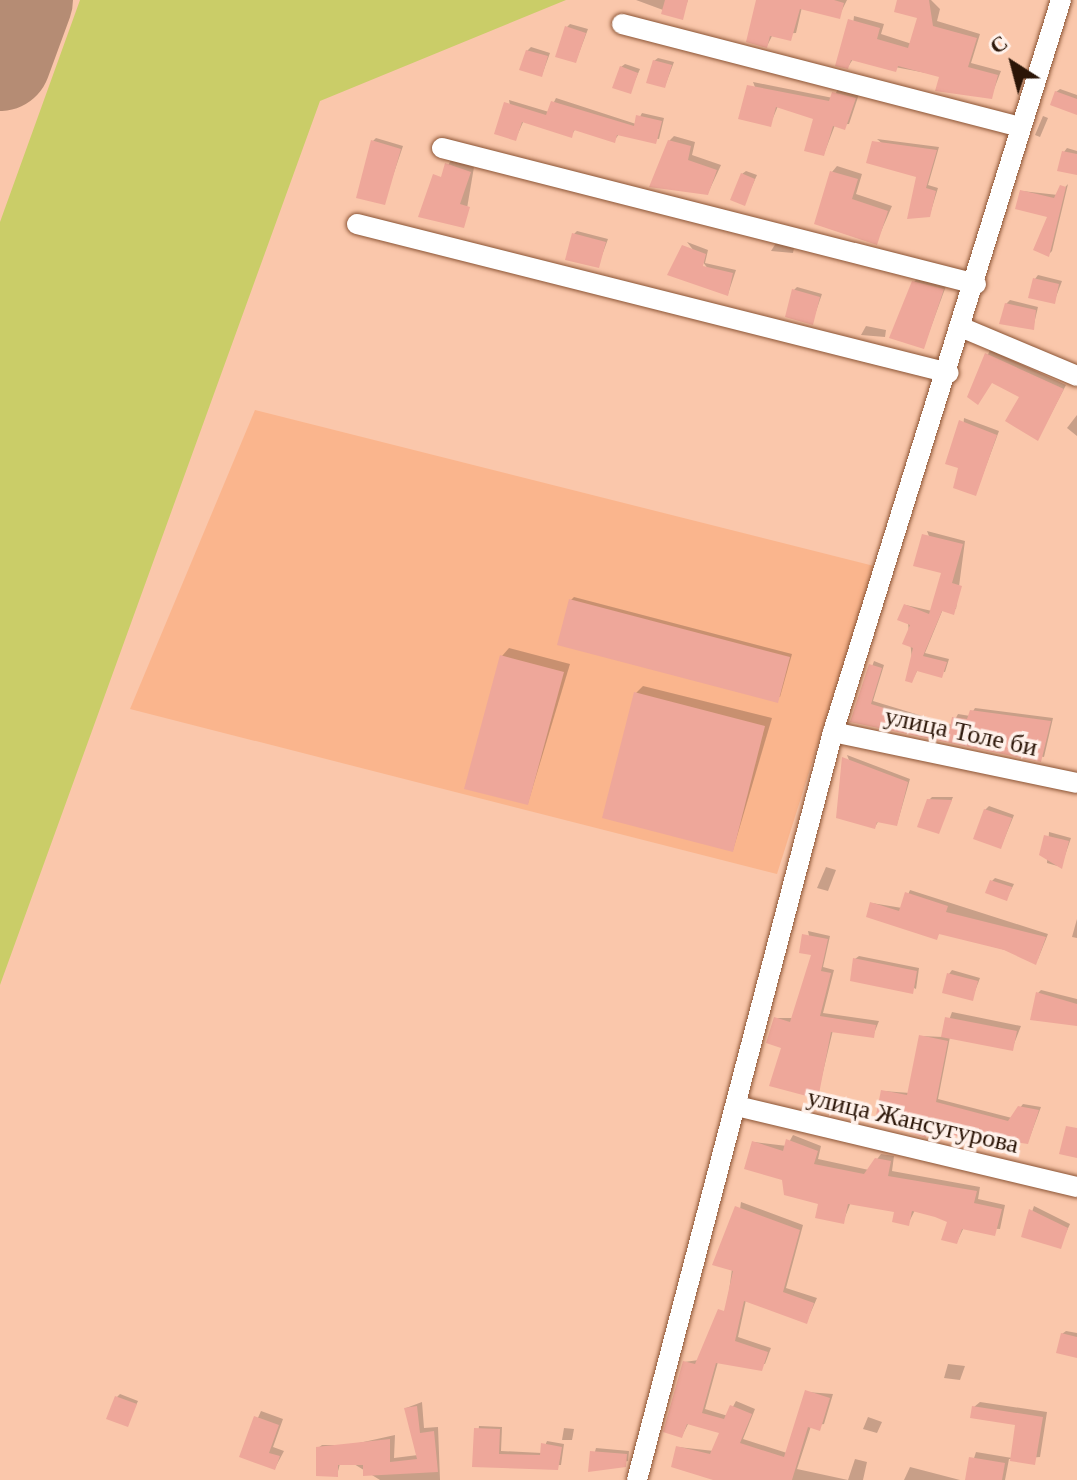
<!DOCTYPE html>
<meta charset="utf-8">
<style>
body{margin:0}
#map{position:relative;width:1077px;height:1480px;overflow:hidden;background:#fac7ab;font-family:Georgia,serif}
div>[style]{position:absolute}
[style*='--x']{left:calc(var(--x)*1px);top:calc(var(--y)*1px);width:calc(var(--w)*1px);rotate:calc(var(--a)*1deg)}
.built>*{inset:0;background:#fab58d}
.green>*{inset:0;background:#cacd68}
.shadow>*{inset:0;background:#0003}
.runway>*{height:102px;margin:-51px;padding:0 51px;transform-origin:51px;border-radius:51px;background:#b58c74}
.building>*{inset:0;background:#eea79a}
.roads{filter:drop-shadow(0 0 2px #8a5333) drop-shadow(0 0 2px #8a5333)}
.minor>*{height:20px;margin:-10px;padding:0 10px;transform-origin:10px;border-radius:10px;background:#fff}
span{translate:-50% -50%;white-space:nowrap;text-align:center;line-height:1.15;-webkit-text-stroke:7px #fff1ea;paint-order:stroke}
.street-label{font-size:26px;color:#2b1507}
.north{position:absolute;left:973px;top:24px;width:80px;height:80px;-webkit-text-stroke:6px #fff1ea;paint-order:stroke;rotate:324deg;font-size:22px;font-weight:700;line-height:32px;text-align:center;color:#2b1507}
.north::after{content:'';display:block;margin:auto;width:28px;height:36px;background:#2b1507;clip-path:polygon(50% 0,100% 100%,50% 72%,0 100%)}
</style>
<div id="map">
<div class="built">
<i style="clip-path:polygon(255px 410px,874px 566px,777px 874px,130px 709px)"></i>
</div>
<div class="green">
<i style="clip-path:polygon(80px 0,566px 0,320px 101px,0 985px,0 222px)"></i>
</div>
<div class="shadow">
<i style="clip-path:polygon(636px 0,688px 0,682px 17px)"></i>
<i style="clip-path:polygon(758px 0,847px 0,839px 16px,802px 7px,796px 33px,773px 34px,767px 46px)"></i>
<i style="clip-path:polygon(907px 0,931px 0,940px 9px,937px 21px,980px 34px,971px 63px,1001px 71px,991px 97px,942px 76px,853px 59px,848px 67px,854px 16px,884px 24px,881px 34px,912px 44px,919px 17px)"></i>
<i style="clip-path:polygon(570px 24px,588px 29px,576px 61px,567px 27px)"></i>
<i style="clip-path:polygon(531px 47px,550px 53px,542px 75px,527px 51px)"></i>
<i style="clip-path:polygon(658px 58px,674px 62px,665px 86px,654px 61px)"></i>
<i style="clip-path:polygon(625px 64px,640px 69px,630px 92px,621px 67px)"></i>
<i style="clip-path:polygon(753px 82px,833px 98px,838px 89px,859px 94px,849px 124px,835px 125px,824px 154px,815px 118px,778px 106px,770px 125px)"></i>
<i style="clip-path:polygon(1060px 89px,1077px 95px,1077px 112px,1056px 92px)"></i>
<i style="clip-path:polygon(556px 98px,636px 124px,642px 113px,664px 118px,659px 139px,619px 134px,614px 141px,576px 128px,571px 136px,524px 120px,516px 138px,509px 100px,549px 112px)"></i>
<i style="clip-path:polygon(1043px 116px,1048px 118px,1040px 137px,1035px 135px)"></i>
<i style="clip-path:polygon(674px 136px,695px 142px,692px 155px,721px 165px,708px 193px,669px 141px)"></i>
<i style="clip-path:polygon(376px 138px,403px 146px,384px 202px,373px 141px)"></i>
<i style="clip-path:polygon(877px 139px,939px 147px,928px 185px,938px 188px,930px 214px,910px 217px,919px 175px)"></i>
<i style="clip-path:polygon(1067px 148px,1077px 151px,1077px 173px,1064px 152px)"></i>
<i style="clip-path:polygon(451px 160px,474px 167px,464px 226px,421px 215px)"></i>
<i style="clip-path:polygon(837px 166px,862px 174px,856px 194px,892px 206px,876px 243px,832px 172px)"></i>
<i style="clip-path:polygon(746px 171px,757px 175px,744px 204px,742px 174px)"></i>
<i style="clip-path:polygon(1068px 184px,1052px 251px,1049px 254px,1049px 216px,1022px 191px,1058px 195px)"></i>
<i style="clip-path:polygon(577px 231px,608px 239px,598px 266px,574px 234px)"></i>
<i style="clip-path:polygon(687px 242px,708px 250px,705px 263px,736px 270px,728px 294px)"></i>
<i style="clip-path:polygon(776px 243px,794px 248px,793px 253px,771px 251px)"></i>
<i style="clip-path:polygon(1038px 275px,1062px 281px,1054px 302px,1035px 279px)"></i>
<i style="clip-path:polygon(917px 279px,946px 286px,924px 346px,914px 282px)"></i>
<i style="clip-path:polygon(797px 287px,822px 294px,812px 323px,794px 290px)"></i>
<i style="clip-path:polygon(1010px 300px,1038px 307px,1033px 328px,1006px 304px)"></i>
<i style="clip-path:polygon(866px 326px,886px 330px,885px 337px,861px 335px)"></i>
<i style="clip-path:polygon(990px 350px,1066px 385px,1038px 439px,1022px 396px,992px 381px,969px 397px)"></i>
<i style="clip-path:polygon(1077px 415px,1077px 436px,1067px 428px)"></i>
<i style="clip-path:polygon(964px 418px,999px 431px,976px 493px,960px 467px)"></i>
<i style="clip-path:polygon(927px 531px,965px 541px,956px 609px,943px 609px,925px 653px,949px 659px,945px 672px,918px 669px,914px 677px,906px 605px,932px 611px,943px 572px)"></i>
<i style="clip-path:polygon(574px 597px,792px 654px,780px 697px,571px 600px)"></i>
<i style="clip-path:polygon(509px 648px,570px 664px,528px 803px,502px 656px)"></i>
<i style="clip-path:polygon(874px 661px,884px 665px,873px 701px,952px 725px,958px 714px,970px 716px,975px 708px,1053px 718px,1044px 757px,853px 721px)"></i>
<i style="clip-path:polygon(643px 686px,772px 718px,733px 850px,636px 693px)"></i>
<i style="clip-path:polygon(847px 755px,910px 779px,897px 824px,879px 820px,875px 827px)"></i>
<i style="clip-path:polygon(932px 797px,953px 797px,938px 832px,928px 801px)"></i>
<i style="clip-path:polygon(989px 806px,1014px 815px,1001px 847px,985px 810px)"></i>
<i style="clip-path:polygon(1049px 832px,1071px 838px,1061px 867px,1047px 863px)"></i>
<i style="clip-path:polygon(826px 867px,836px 870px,828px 891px,817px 888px)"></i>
<i style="clip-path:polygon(995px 878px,1014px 884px,1007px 898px,992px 881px)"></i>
<i style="clip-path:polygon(910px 890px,1048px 934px,1038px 959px,940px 932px,936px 938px,872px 903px,902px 908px)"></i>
<i style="clip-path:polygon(1077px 919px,1077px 938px,1072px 937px)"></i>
<i style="clip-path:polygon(808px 931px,830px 936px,823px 967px,834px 970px,823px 1013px,879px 1021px,873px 1036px,833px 1030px,817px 1097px,784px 1047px,776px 1018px,793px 1018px,813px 954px)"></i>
<i style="clip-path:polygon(859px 956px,919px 968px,916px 989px,855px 959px)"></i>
<i style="clip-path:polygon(952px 970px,980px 978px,972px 999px,949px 974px)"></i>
<i style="clip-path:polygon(1041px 990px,1077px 999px,1077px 1025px,1038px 993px)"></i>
<i style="clip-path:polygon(952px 1012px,1021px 1026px,1012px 1049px,950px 1037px,938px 1099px,1012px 1118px,1023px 1104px,1041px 1107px,1028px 1142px,1016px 1140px,1012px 1148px,930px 1127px,925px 1135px,883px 1091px,910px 1093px,921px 1036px,943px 1037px)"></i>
<i style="clip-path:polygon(793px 1135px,821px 1146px,818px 1159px,869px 1170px,881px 1154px,894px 1156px,892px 1171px,980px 1187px,978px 1199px,1005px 1205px,1000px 1229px,964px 1227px,957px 1242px,949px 1220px,915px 1210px,908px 1224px,897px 1211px,851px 1202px,843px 1222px,784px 1178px,754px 1142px,787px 1146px)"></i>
<i style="clip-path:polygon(741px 1202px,803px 1225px,786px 1288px,817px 1298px,807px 1321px,746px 1300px,738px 1337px,771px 1348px,765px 1364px,718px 1362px,705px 1409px,728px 1416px,736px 1401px,755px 1409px,743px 1439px,787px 1453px,807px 1392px,833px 1394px,824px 1424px,811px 1426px,797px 1469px,848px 1480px,855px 1459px,867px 1462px,863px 1480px,731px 1480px,678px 1447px,714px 1451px,721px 1431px,689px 1422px,682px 1436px,684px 1362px,699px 1360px,727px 1306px)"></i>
<i style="clip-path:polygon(1034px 1206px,1070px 1224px,1060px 1246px,1024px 1236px)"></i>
<i style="clip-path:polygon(1066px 1331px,1077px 1333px,1077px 1356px,1062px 1334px)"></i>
<i style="clip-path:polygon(948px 1364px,965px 1366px,960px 1380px,944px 1378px)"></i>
<i style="clip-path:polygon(120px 1394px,138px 1401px,127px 1425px,117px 1397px)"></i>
<i style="clip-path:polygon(422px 1402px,424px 1428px,438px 1427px,440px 1480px,380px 1480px,354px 1464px,359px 1443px,395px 1435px,394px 1458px,418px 1455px,406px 1408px)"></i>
<i style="clip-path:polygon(980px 1402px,1047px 1412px,1040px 1457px,1009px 1459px,1005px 1480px,967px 1480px,976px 1452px,1012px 1458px,1017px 1423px,974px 1407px)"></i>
<i style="clip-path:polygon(261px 1411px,283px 1419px,273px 1447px,284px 1451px,275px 1468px,241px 1456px)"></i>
<i style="clip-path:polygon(868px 1417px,882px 1422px,877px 1433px,863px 1429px)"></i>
<i style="clip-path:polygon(479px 1426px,502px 1427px,501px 1451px,542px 1453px,547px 1441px,564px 1444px,561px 1465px,474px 1466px)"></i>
<i style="clip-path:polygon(564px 1428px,574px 1429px,572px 1440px,562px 1440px)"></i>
<i style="clip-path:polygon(322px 1445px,345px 1445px,337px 1475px,318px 1448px)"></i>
<i style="clip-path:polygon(596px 1448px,629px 1451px,628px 1461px,590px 1470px)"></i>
<i style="clip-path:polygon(910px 1467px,960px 1480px,904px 1480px)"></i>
</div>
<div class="runway">
<i style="--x:0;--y:60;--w:64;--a:-69.9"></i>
</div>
<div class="building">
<i style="clip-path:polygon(665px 0,688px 0,683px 20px,661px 14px)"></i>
<i style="clip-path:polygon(756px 0,834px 0,844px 3px,840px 19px,800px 9px,791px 41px,770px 36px,767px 48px,746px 42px)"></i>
<i style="clip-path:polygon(897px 0,929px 0,933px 26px,977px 38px,968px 67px,998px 75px,992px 99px,935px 91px,939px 77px,898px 66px,896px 72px,851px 60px,848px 69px,835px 66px,848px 19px,880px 28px,877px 39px,908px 48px,917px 18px,894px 12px)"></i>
<i style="clip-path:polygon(565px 26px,586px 33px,576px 63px,555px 57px)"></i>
<i style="clip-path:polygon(526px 50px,548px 56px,542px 77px,519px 70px)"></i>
<i style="clip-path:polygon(653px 60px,672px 65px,665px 88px,646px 83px)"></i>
<i style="clip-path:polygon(620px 66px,638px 73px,631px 94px,612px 88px)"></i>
<i style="clip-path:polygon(747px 85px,829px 101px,832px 92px,856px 98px,845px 130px,833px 126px,824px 156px,804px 151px,813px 119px,776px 107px,771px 127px,738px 119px)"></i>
<i style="clip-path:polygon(1055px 91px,1077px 99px,1077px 115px,1050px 105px)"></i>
<i style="clip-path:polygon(551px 101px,634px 126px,636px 115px,662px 121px,656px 144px,617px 135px,615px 143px,574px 130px,572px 138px,522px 122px,516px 141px,494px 134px,504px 102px,546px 115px)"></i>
<i style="clip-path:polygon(371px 140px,401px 149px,385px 205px,356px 198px)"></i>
<i style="clip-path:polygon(668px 140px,691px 146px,688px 160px,717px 170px,708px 195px,649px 187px)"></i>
<i style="clip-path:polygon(872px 141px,937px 150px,926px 188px,936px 191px,930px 217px,907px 219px,916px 177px,866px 163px)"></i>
<i style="clip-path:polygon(1062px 151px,1077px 154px,1077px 175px,1057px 171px)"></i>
<i style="clip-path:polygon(445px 163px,471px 172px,460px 204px,470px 207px,464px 228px,418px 217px,433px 174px,441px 177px)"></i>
<i style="clip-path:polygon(830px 171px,858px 179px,852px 199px,888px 211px,877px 245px,814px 224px)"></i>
<i style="clip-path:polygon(741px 173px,755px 179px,745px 206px,730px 200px)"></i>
<i style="clip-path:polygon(1060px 185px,1066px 187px,1049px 257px,1033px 250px,1047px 217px,1015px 209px,1020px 190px,1054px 198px)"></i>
<i style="clip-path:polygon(572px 233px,606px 242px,599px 268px,565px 260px)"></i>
<i style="clip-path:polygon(682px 245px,706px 254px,703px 266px,733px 273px,728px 296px,667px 275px)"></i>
<i style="clip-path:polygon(1033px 278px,1059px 284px,1055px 304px,1028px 298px)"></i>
<i style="clip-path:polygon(912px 281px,944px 289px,924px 349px,889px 338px)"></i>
<i style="clip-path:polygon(792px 289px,820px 297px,813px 325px,785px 317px)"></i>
<i style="clip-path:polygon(1005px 303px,1036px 310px,1034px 330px,999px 324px)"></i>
<i style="clip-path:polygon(985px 353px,1064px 389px,1038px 441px,1005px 421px,1019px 397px,992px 383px,978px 405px,967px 397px)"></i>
<i style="clip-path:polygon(959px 420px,997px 435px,976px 496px,953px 488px,958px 468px,945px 464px)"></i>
<i style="clip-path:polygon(922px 534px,963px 544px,952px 583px,962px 586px,954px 615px,942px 611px,923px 656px,947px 662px,942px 678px,917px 671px,912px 683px,905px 681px,913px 648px,902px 644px,910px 625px,897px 620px,904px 604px,929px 614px,941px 573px,913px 566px)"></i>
<i style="clip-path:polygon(569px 599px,790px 657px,778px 703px,557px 645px)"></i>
<i style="clip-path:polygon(500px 655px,564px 672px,528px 805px,464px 789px)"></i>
<i style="clip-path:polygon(869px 664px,882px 668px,871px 704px,950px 728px,952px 717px,967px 719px,970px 710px,1051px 721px,1041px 762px,850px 722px)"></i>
<i style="clip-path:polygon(634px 692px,765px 726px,733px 852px,602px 818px)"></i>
<i style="clip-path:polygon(842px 757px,908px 782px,897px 826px,877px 822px,875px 829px,836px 818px)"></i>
<i style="clip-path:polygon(927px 799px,952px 800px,939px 834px,917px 827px)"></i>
<i style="clip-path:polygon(984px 809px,1012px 818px,1001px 849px,973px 839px)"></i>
<i style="clip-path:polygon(1044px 835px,1069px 841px,1062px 869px,1039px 855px)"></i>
<i style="clip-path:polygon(990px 880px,1012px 887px,1007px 901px,985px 893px)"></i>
<i style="clip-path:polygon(905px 892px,948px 906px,946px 912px,1046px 937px,1036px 965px,1004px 950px,939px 934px,937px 940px,866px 917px,870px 902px,899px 911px)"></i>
<i style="clip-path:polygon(802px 934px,828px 939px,821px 971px,831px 973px,820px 1016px,876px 1025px,874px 1038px,831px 1032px,818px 1099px,769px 1086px,781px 1048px,766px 1043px,774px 1017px,790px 1022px,811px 955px,799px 953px)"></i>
<i style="clip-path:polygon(853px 958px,917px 971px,913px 994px,850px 981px)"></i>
<i style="clip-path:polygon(947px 973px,978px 981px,973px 1001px,942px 993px)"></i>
<i style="clip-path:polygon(1036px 992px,1077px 1004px,1077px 1026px,1030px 1020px)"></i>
<i style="clip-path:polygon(945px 1017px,1017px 1031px,1013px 1051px,941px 1037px)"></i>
<i style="clip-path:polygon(919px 1035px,948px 1041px,936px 1102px,1008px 1121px,1018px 1106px,1039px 1110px,1028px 1144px,1014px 1142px,1013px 1150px,928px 1129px,926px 1138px,875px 1120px,881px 1090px,907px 1095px)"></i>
<i style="clip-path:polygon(1066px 1126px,1077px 1128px,1077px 1158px,1059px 1154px)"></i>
<i style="clip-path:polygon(786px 1139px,818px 1151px,814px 1164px,864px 1174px,875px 1158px,891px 1161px,888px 1176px,977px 1191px,974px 1203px,1002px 1209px,995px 1236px,962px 1229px,957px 1244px,941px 1240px,947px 1222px,935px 1217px,912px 1211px,909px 1226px,892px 1222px,894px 1212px,848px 1204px,844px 1224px,815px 1218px,818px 1204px,784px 1195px,782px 1180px,744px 1169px,752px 1141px,783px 1151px)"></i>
<i style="clip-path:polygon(735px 1206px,800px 1230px,783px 1292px,814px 1303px,807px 1324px,744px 1301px,735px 1341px,768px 1352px,762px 1371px,716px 1363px,702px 1413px,724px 1419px,730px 1405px,752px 1414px,740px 1443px,784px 1457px,805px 1390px,830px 1398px,820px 1431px,808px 1427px,792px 1480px,713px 1480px,671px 1467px,676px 1446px,710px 1454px,719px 1433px,687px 1424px,682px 1438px,663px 1432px,683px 1361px,695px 1364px,718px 1309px,724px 1311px,733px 1271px,712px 1265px)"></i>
<i style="clip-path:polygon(1029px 1209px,1068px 1228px,1061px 1249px,1021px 1237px)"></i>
<i style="clip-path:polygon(1061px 1333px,1077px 1337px,1077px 1358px,1056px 1353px)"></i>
<i style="clip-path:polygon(115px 1396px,137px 1404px,128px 1427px,106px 1419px)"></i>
<i style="clip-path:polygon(417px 1406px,420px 1433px,434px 1431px,438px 1472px,363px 1476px,363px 1465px,338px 1465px,338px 1477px,316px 1476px,316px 1447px,390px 1439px,390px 1462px,417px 1459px,404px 1408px)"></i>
<i style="clip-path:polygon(972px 1406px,1043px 1417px,1035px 1465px,1010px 1461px,1015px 1425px,970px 1418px)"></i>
<i style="clip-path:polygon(254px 1416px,279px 1425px,269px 1453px,280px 1456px,275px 1470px,239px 1457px)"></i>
<i style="clip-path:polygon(474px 1428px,500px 1429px,499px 1454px,540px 1455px,541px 1443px,562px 1447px,558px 1470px,472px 1467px)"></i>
<i style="clip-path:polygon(590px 1451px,627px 1454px,626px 1467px,588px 1472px)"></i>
<i style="clip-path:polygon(969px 1457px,1005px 1463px,1002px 1480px,965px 1480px)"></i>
</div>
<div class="roads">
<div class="minor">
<i style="--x:622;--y:24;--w:412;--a:14.5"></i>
<i style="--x:442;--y:148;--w:551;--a:14.29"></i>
<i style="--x:357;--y:224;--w:610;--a:14.13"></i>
<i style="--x:963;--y:328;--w:124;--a:22.8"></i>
<i style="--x:833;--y:732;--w:249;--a:11.8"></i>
<i style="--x:737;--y:1106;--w:350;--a:13.4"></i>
<i style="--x:637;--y:1480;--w:773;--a:-75.32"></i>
<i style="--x:833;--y:732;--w:767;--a:-72.7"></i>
</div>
</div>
<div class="street-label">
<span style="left:961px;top:732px;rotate:12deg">улица Толе би</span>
<span style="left:913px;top:1121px;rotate:13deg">улица Жансугурова</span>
</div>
<div class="north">С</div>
</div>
